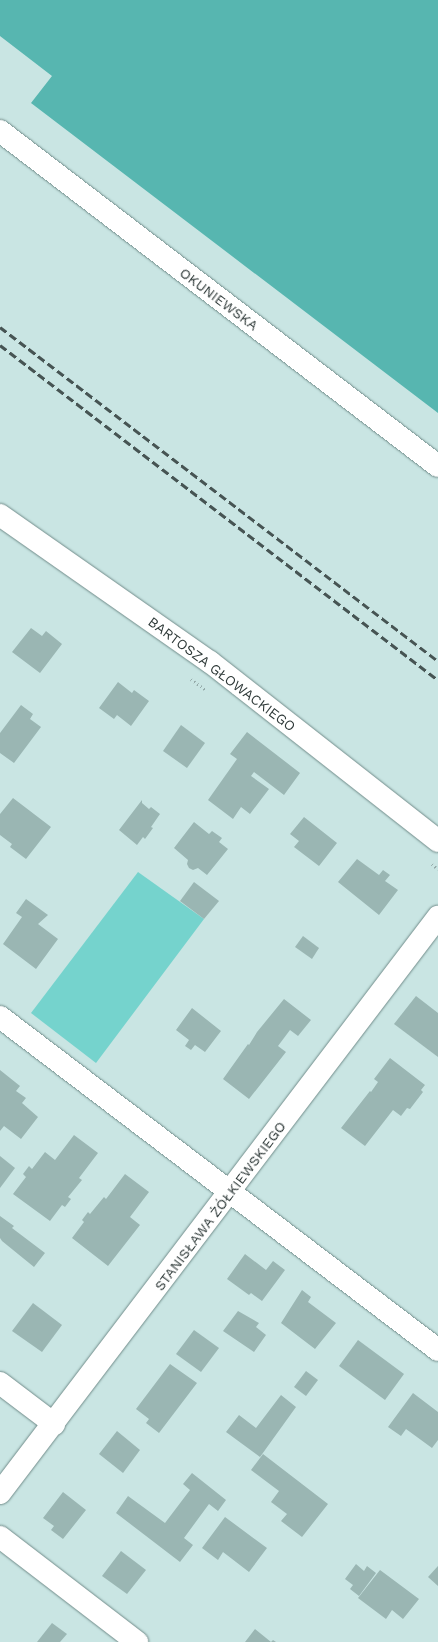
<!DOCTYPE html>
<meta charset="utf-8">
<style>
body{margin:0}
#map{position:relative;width:438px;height:1642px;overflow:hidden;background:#c9e5e3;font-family:"Work Sans",sans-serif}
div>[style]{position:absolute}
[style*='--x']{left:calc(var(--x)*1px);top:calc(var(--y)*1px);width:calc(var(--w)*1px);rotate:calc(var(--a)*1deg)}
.green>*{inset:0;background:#75d3cd}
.forest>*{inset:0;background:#57b6b0}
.building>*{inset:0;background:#9ab6b3}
.path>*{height:2.5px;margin-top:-1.25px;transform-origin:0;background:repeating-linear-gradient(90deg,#95abaa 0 1px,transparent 0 4px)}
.roads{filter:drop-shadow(0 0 1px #718c8a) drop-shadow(0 0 1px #718c8a)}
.minor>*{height:22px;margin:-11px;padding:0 11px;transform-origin:11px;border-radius:11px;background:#fff}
.secondary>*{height:22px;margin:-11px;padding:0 11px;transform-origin:11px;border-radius:11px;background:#fff}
.rail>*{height:3px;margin-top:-1.5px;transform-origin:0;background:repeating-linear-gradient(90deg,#465453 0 8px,transparent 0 12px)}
span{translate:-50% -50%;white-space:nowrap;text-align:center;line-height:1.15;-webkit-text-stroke:3px #fff;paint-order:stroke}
.street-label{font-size:14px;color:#2d3837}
</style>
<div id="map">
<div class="green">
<i style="clip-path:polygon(138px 872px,204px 919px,96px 1063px,31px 1013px)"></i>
</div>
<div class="forest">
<i style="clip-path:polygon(0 0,438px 0,438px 413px,31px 103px,52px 76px,0 36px)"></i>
</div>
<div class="building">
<i style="clip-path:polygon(31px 628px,42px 636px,46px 631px,62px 644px,40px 673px,12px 652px)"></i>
<i style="clip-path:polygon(118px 682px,132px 693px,134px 690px,149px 701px,131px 726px,117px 715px,114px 719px,99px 708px)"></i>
<i style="clip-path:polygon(21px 705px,33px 714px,30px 719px,41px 727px,14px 763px,0 753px,0 733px)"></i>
<i style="clip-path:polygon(181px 725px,205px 743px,187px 768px,163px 751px)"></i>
<i style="clip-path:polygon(247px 732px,300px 773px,284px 795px,254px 772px,251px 776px,269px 789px,250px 814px,241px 807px,233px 819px,208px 800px,237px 759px,230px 754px)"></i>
<i style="clip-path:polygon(13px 798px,51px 827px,26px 859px,10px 847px,12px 844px,0 835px,0 814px)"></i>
<i style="clip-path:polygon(142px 800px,142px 803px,149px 809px,151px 807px,160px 814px,151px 827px,153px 828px,145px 839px,143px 837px,137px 845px,119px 830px)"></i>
<i style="clip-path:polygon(304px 817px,337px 843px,319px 866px,294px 847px,299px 841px,290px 834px)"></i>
<i style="clip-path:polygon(194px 822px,209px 834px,212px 831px,222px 838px,219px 842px,228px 849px,207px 875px,198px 868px,193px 870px,189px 868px,187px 864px,188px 860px,174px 848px)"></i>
<i style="clip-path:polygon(357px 859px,379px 875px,383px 870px,390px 875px,385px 881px,398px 890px,379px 915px,338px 882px)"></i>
<i style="clip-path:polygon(194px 882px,219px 901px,204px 919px,180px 901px)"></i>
<i style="clip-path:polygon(26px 899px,48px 915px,38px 924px,58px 939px,36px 969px,3px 944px,22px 917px,16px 913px)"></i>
<i style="clip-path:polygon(303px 936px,319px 948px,312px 959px,295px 947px)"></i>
<i style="clip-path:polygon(416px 996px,438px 1013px,438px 1057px,394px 1024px)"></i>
<i style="clip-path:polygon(284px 999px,311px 1020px,298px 1036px,290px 1030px,278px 1046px,286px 1052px,249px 1099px,223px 1079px,248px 1044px,249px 1045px,257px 1032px)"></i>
<i style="clip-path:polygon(192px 1008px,221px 1031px,205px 1052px,195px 1045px,191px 1050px,185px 1046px,189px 1040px,176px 1030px)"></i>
<i style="clip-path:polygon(390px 1058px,425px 1085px,421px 1090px,423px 1092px,410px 1109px,407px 1108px,401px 1116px,393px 1110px,365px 1146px,341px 1128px,370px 1091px,371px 1092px,378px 1082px,374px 1079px)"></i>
<i style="clip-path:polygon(0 1070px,20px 1086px,16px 1091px,26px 1098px,22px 1103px,38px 1117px,21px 1139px,4px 1126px,0 1131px)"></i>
<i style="clip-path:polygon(74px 1135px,98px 1153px,79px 1178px,82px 1180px,68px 1197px,71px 1199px,65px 1207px,62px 1205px,50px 1221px,13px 1194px,26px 1177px,23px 1174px,29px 1166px,32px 1169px,45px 1152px,55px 1160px)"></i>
<i style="clip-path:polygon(0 1156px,15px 1168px,0 1188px)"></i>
<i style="clip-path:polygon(125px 1174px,149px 1192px,130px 1217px,140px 1225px,108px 1266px,72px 1238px,84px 1222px,82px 1220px,88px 1212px,90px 1214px,104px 1197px,106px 1199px)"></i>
<i style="clip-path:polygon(0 1216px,14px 1226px,12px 1228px,45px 1253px,34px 1267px,2px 1241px,0 1238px)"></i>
<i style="clip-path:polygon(245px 1254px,266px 1270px,273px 1261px,285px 1270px,262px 1301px,251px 1293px,249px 1295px,227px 1279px)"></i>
<i style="clip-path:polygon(302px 1290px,311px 1297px,308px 1302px,336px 1323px,315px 1349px,281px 1323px)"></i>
<i style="clip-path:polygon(33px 1303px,62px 1325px,42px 1352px,12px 1331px)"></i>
<i style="clip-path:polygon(238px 1311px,259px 1323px,256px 1327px,266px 1335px,254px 1352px,223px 1331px)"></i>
<i style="clip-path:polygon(194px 1330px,219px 1348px,201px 1372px,176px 1354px)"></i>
<i style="clip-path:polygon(358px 1340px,404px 1374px,385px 1400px,339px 1366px)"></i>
<i style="clip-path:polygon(170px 1364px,197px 1383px,159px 1433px,146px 1423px,149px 1419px,136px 1409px)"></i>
<i style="clip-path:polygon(306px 1371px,318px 1380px,306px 1396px,294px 1387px)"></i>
<i style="clip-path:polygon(413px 1393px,438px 1412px,438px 1440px,432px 1448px,406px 1429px,401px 1436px,388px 1427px)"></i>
<i style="clip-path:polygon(281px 1395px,296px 1407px,260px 1457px,226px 1432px,239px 1415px,256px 1428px)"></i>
<i style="clip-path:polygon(117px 1431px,140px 1450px,123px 1473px,99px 1454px)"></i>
<i style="clip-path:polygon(263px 1454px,328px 1504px,302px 1537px,281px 1521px,287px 1514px,271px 1502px,279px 1491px,251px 1470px)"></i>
<i style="clip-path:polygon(192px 1473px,226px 1500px,218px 1511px,209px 1504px,184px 1538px,193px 1545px,180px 1562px,116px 1513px,128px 1496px,165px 1523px,190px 1490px,183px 1484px)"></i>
<i style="clip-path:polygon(63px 1492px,86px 1510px,63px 1539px,51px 1530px,54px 1526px,43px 1518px)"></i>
<i style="clip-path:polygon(225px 1517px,267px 1548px,249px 1572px,223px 1552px,218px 1560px,202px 1548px)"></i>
<i style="clip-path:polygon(121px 1551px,146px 1570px,127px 1594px,102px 1576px)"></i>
<i style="clip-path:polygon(356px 1564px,364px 1571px,367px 1566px,376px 1573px,359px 1596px,350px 1589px,353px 1585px,345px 1579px)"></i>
<i style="clip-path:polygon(438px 1566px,438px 1586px,428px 1577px)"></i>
<i style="clip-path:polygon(380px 1570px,419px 1599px,403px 1619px,392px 1610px,386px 1619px,358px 1598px)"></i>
<i style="clip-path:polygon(52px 1623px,67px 1634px,60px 1642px,37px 1642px)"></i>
<i style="clip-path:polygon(255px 1629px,271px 1642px,273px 1640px,276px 1642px,245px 1642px)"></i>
</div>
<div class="path">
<i style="--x:191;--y:679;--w:19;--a:36"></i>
<i style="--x:432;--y:864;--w:8;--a:40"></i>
</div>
<div class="roads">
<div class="minor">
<i style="--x:0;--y:515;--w:256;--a:35"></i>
<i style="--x:210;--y:662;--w:290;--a:38.1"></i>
<i style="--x:0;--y:1017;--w:550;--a:37.24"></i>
<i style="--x:0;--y:1383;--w:68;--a:37.2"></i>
<i style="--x:0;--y:1493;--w:724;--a:-52.75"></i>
<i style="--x:0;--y:1537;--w:173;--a:37.5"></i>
</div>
<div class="secondary">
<i style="--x:0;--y:131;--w:551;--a:37.41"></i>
</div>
</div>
<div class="rail">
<i style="--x:0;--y:327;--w:551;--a:37.33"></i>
<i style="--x:0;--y:345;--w:551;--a:37.41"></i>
</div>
<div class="street-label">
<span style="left:219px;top:299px;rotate:37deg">OKUNIEWSKA</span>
<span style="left:222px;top:674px;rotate:37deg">BARTOSZA GŁOWACKIEGO</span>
<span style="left:220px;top:1206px;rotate:-53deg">STANISŁAWA ŻÓŁKIEWSKIEGO</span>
</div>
</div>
